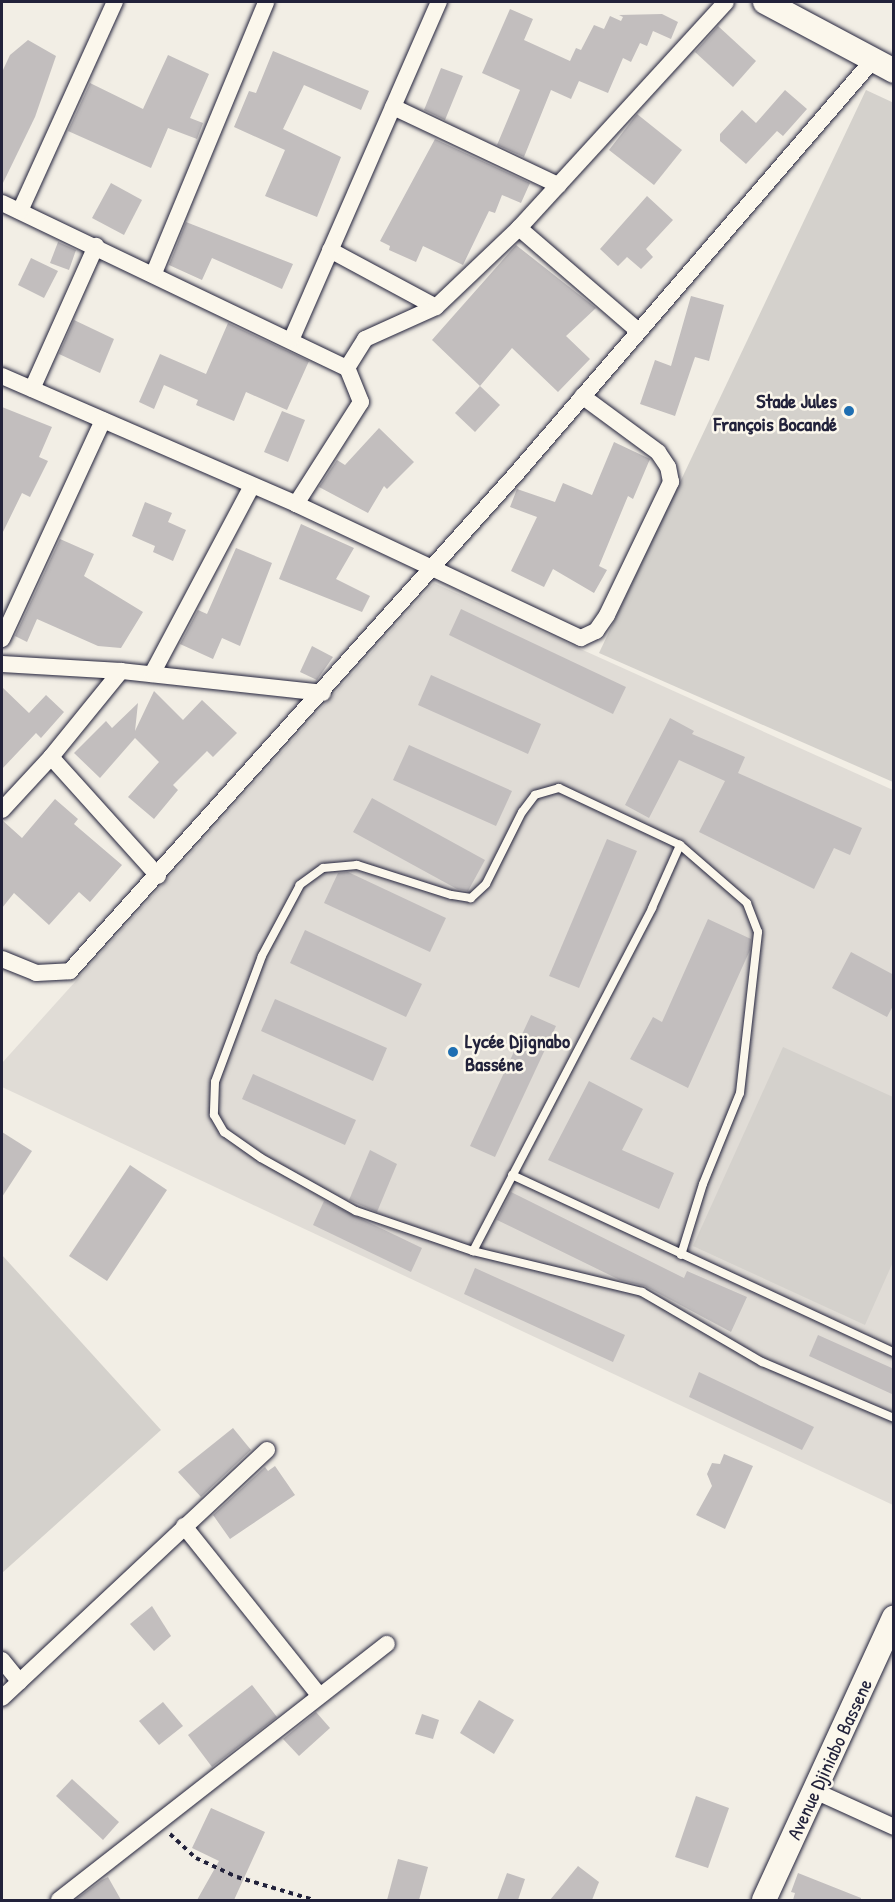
<!DOCTYPE html>
<meta charset="utf-8">
<style>
body{margin:0}
#map{position:relative;width:895px;height:1902px;overflow:hidden;background:#f2eee5;font-family:"Patrick Hand",sans-serif}
div>[style]{position:absolute}
[style*='--x']{left:calc(var(--x)*1px);top:calc(var(--y)*1px);width:calc(var(--w)*1px);rotate:calc(var(--a)*1deg)}
.built>*{inset:0;background:#e0dcd6}
.green>*{inset:0;background:#d4d1cc}
.building>*{inset:0;background:#c2bebe}
.path>*{height:4px;margin-top:-2px;transform-origin:0;background:repeating-linear-gradient(90deg,#22223b 0 4.5px,transparent 0 9px)}
.roads{filter:drop-shadow(0 0 2px #22223b) drop-shadow(0 0 2px #22223b)}
.service>*{height:8px;margin:-4px;padding:0 4px;transform-origin:4px;border-radius:4px;background:#fbf7ec}
.minor>*{height:16px;margin:-8px;padding:0 8px;transform-origin:8px;border-radius:8px;background:#fbf7ec}
.secondary>*{height:24px;margin:-12px;padding:0 12px;transform-origin:12px;border-radius:12px;background:#fbf7ec}
.dots>*{width:16px;height:16px;translate:-50% -50%;box-sizing:border-box;border:3px solid #fbf7ec;border-radius:50%}
span{translate:-50% -50%;white-space:nowrap;text-align:center;line-height:1.15;-webkit-text-stroke:5px #fbf7ec;paint-order:stroke}
.poi-label{font-size:20px;color:#22223b;font-weight:700}
.right{translate:-100% -50%;text-align:right}
.left{translate:0 -50%;text-align:left}
.street-label{font-size:20px;color:#22223b}
.frame{position:absolute;inset:0;border:3px solid #22223b;pointer-events:none}
</style>
<div id="map">
<div class="built">
<i style="clip-path:polygon(434px 583px,893px 790px,893px 1505px,2px 1087px,2px 1063px)"></i>
</div>
<div class="green">
<i style="clip-path:polygon(866px 90px,894px 103px,893px 782px,599px 653px)"></i>
<i style="clip-path:polygon(783px 1047px,893px 1097px,893px 1262px,865px 1325px,693px 1246px)"></i>
<i style="clip-path:polygon(2px 1255px,161px 1430px,2px 1573px)"></i>
</div>
<div class="building">
<i style="clip-path:polygon(510px 9px,533px 19px,524px 40px,570px 61px,576px 48px,581px 50px,594px 25px,604px 29px,610px 16px,621px 21px,623px 17px,619px 15px,662px 14px,678px 22px,671px 39px,653px 31px,647px 46px,640px 43px,631px 62px,623px 58px,608px 93px,579px 81px,571px 99px,551px 90px,524px 157px,497px 145px,520px 90px,482px 73px)"></i>
<i style="clip-path:polygon(718px 26px,756px 61px,733px 87px,695px 52px)"></i>
<i style="clip-path:polygon(28px 40px,56px 56px,35px 117px,2px 185px,2px 72px,10px 55px)"></i>
<i style="clip-path:polygon(273px 51px,369px 91px,361px 110px,304px 85px,283px 129px,341px 157px,317px 217px,265px 196px,285px 150px,234px 127px,249px 91px,256px 93px)"></i>
<i style="clip-path:polygon(168px 55px,209px 74px,190px 118px,203px 123px,197px 139px,168px 128px,151px 168px,68px 131px,90px 83px,143px 109px)"></i>
<i style="clip-path:polygon(441px 68px,463px 76px,445px 120px,424px 110px)"></i>
<i style="clip-path:polygon(785px 90px,807px 109px,783px 136px,777px 131px,746px 164px,720px 141px,720px 134px,742px 110px,756px 123px)"></i>
<i style="clip-path:polygon(637px 114px,682px 150px,654px 185px,609px 150px)"></i>
<i style="clip-path:polygon(435px 139px,530px 183px,521px 203px,502px 195px,495px 213px,489px 211px,463px 265px,423px 246px,416px 262px,389px 250px,390px 246px,380px 241px)"></i>
<i style="clip-path:polygon(111px 183px,142px 200px,124px 235px,92px 218px)"></i>
<i style="clip-path:polygon(647px 196px,673px 220px,646px 249px,653px 257px,641px 269px,627px 257px,618px 266px,600px 249px)"></i>
<i style="clip-path:polygon(186px 222px,293px 264px,282px 289px,212px 258px,202px 280px,169px 265px)"></i>
<i style="clip-path:polygon(58px 242px,76px 250px,69px 270px,50px 263px)"></i>
<i style="clip-path:polygon(516px 245px,596px 308px,566px 336px,590px 359px,558px 392px,512px 348px,480px 386px,432px 340px)"></i>
<i style="clip-path:polygon(31px 258px,58px 271px,44px 298px,18px 285px)"></i>
<i style="clip-path:polygon(691px 296px,724px 305px,709px 361px,695px 357px,675px 416px,640px 404px,655px 360px,671px 366px)"></i>
<i style="clip-path:polygon(74px 320px,114px 339px,100px 373px,59px 354px)"></i>
<i style="clip-path:polygon(228px 323px,309px 361px,287px 410px,246px 392px,234px 421px,196px 405px,198px 400px,164px 385px,154px 409px,139px 402px,160px 354px,206px 374px)"></i>
<i style="clip-path:polygon(480px 386px,500px 405px,475px 432px,455px 413px)"></i>
<i style="clip-path:polygon(2px 407px,52px 427px,39px 457px,48px 461px,30px 497px,22px 493px,2px 534px)"></i>
<i style="clip-path:polygon(282px 411px,305px 420px,288px 462px,264px 452px)"></i>
<i style="clip-path:polygon(379px 428px,414px 462px,387px 489px,384px 486px,368px 513px,319px 487px,337px 460px,345px 465px)"></i>
<i style="clip-path:polygon(614px 442px,650px 459px,633px 499px,628px 496px,599px 566px,607px 570px,594px 593px,553px 569px,544px 587px,511px 571px,537px 517px,510px 507px,517px 489px,555px 502px,563px 483px,592px 495px)"></i>
<i style="clip-path:polygon(145px 502px,172px 513px,168px 522px,186px 530px,173px 561px,153px 552px,155px 546px,132px 536px)"></i>
<i style="clip-path:polygon(301px 524px,354px 548px,336px 579px,370px 596px,362px 612px,279px 579px)"></i>
<i style="clip-path:polygon(60px 539px,94px 554px,84px 576px,143px 612px,121px 648px,98px 646px,37px 619px,27px 642px,15px 636px)"></i>
<i style="clip-path:polygon(236px 548px,272px 563px,240px 646px,222px 638px,213px 659px,180px 644px,198px 610px,207px 614px)"></i>
<i style="clip-path:polygon(461px 609px,626px 687px,613px 714px,449px 635px)"></i>
<i style="clip-path:polygon(312px 646px,333px 657px,317px 680px,300px 672px)"></i>
<i style="clip-path:polygon(431px 675px,541px 724px,528px 754px,418px 705px)"></i>
<i style="clip-path:polygon(2px 687px,29px 713px,46px 695px,64px 712px,41px 738px,36px 733px,2px 769px)"></i>
<i style="clip-path:polygon(154px 691px,183px 720px,202px 700px,237px 733px,213px 757px,207px 751px,173px 785px,178px 790px,154px 819px,128px 797px,159px 762px,135px 738px,100px 778px,74px 753px,106px 721px,112px 728px,138px 703px,135px 731px)"></i>
<i style="clip-path:polygon(670px 718px,694px 731px,692px 734px,745px 757px,738px 773px,862px 828px,850px 855px,834px 848px,814px 889px,699px 832px,725px 781px,679px 760px,649px 818px,625px 805px)"></i>
<i style="clip-path:polygon(409px 745px,512px 791px,496px 826px,393px 780px)"></i>
<i style="clip-path:polygon(372px 798px,485px 860px,468px 891px,457px 889px,353px 832px)"></i>
<i style="clip-path:polygon(55px 799px,78px 819px,74px 824px,122px 865px,90px 902px,79px 892px,49px 925px,14px 893px,2px 908px,2px 820px,22px 838px)"></i>
<i style="clip-path:polygon(607px 839px,637px 851px,579px 988px,549px 976px)"></i>
<i style="clip-path:polygon(348px 872px,446px 918px,430px 952px,324px 903px,338px 873px)"></i>
<i style="clip-path:polygon(708px 919px,751px 939px,750px 950px,688px 1088px,630px 1059px,653px 1017px,662px 1022px)"></i>
<i style="clip-path:polygon(305px 930px,422px 984px,406px 1017px,290px 963px)"></i>
<i style="clip-path:polygon(851px 952px,894px 975px,894px 1004px,887px 1017px,832px 988px)"></i>
<i style="clip-path:polygon(275px 999px,387px 1048px,373px 1081px,261px 1031px)"></i>
<i style="clip-path:polygon(531px 1015px,556px 1026px,495px 1157px,470px 1146px)"></i>
<i style="clip-path:polygon(253px 1074px,356px 1120px,345px 1145px,242px 1099px)"></i>
<i style="clip-path:polygon(589px 1081px,643px 1109px,622px 1150px,674px 1173px,659px 1209px,548px 1160px)"></i>
<i style="clip-path:polygon(2px 1132px,32px 1151px,2px 1197px)"></i>
<i style="clip-path:polygon(370px 1150px,397px 1164px,377px 1212px,349px 1200px)"></i>
<i style="clip-path:polygon(130px 1165px,167px 1190px,107px 1281px,69px 1256px)"></i>
<i style="clip-path:polygon(511px 1192px,684px 1278px,687px 1271px,747px 1297px,731px 1332px,645px 1286px,620px 1280px,497px 1220px)"></i>
<i style="clip-path:polygon(324px 1201px,422px 1248px,411px 1272px,313px 1225px)"></i>
<i style="clip-path:polygon(475px 1268px,625px 1335px,613px 1362px,464px 1294px)"></i>
<i style="clip-path:polygon(818px 1335px,894px 1369px,894px 1395px,809px 1356px)"></i>
<i style="clip-path:polygon(699px 1372px,814px 1427px,802px 1450px,689px 1397px)"></i>
<i style="clip-path:polygon(233px 1428px,251px 1450px,201px 1497px,178px 1472px)"></i>
<i style="clip-path:polygon(724px 1454px,753px 1466px,725px 1529px,696px 1515px,712px 1486px,707px 1474px,712px 1463px,720px 1464px)"></i>
<i style="clip-path:polygon(275px 1466px,295px 1495px,230px 1539px,213px 1515px,265px 1467px,268px 1471px)"></i>
<i style="clip-path:polygon(152px 1606px,171px 1636px,154px 1651px,130px 1624px)"></i>
<i style="clip-path:polygon(252px 1685px,277px 1717px,212px 1767px,188px 1735px)"></i>
<i style="clip-path:polygon(479px 1700px,514px 1720px,494px 1754px,460px 1733px)"></i>
<i style="clip-path:polygon(163px 1702px,183px 1726px,159px 1745px,139px 1721px)"></i>
<i style="clip-path:polygon(316px 1712px,330px 1728px,299px 1756px,283px 1739px)"></i>
<i style="clip-path:polygon(422px 1714px,439px 1720px,433px 1739px,415px 1734px)"></i>
<i style="clip-path:polygon(72px 1779px,119px 1822px,103px 1840px,56px 1796px)"></i>
<i style="clip-path:polygon(696px 1796px,729px 1808px,708px 1868px,675px 1857px)"></i>
<i style="clip-path:polygon(211px 1808px,265px 1832px,234px 1900px,197px 1900px,219px 1861px,192px 1848px)"></i>
<i style="clip-path:polygon(398px 1859px,428px 1867px,419px 1900px,387px 1900px)"></i>
<i style="clip-path:polygon(578px 1866px,599px 1882px,592px 1900px,550px 1900px)"></i>
<i style="clip-path:polygon(507px 1873px,525px 1879px,518px 1900px,497px 1900px)"></i>
<i style="clip-path:polygon(798px 1873px,861px 1898px,861px 1900px,793px 1900px,795px 1893px,791px 1892px)"></i>
<i style="clip-path:polygon(108px 1877px,121px 1900px,75px 1900px,102px 1880px)"></i>
</div>
<div class="path">
<i style="--x:170;--y:1834;--w:35;--a:43"></i>
<i style="--x:196;--y:1858;--w:45;--a:24.9"></i>
<i style="--x:237;--y:1877;--w:80;--a:16.6"></i>
</div>
<div class="roads">
<div class="service">
<i style="--x:512;--y:1175;--w:421;--a:24.9"></i>
<i style="--x:473;--y:1251;--w:387;--a:-62.4"></i>
<i style="--x:652;--y:908;--w:69;--a:-66"></i>
<i style="--x:681;--y:1255;--w:74;--a:-72.8"></i>
<i style="--x:703;--y:1184;--w:98;--a:-67.9"></i>
<i style="--x:740;--y:1093;--w:162;--a:-83.6"></i>
<i style="--x:758;--y:932;--w:31;--a:-111"></i>
<i style="--x:747;--y:903;--w:89;--a:-139.1"></i>
<i style="--x:680;--y:845;--w:134;--a:-154.8"></i>
<i style="--x:559;--y:788;--w:25;--a:164"></i>
<i style="--x:535;--y:795;--w:21;--a:127"></i>
<i style="--x:522;--y:812;--w:80;--a:116.6"></i>
<i style="--x:486;--y:884;--w:21;--a:137"></i>
<i style="--x:471;--y:898;--w:20;--a:-171"></i>
<i style="--x:451;--y:895;--w:99;--a:-162.3"></i>
<i style="--x:357;--y:865;--w:34;--a:175"></i>
<i style="--x:323;--y:868;--w:29;--a:144"></i>
<i style="--x:300;--y:885;--w:81;--a:118.2"></i>
<i style="--x:262;--y:956;--w:134;--a:110.5"></i>
<i style="--x:215;--y:1082;--w:33;--a:92"></i>
<i style="--x:214;--y:1115;--w:20;--a:60"></i>
<i style="--x:224;--y:1132;--w:45;--a:35.1"></i>
<i style="--x:261;--y:1158;--w:109;--a:29.2"></i>
<i style="--x:356;--y:1211;--w:124;--a:18.9"></i>
<i style="--x:473;--y:1251;--w:174;--a:13.6"></i>
<i style="--x:642;--y:1292;--w:139;--a:30.3"></i>
<i style="--x:762;--y:1362;--w:143;--a:23"></i>
</div>
<div class="minor">
<i style="--x:393;--y:107;--w:183;--a:25.3"></i>
<i style="--x:2;--y:203;--w:382;--a:25.6"></i>
<i style="--x:20;--y:211;--w:230;--a:-65.6"></i>
<i style="--x:519;--y:228;--w:156;--a:40.8"></i>
<i style="--x:330;--y:250;--w:120;--a:28.3"></i>
<i style="--x:154;--y:273;--w:293;--a:-67.5"></i>
<i style="--x:292;--y:338;--w:367;--a:-66.4"></i>
<i style="--x:2;--y:376;--w:321;--a:23.5"></i>
<i style="--x:296;--y:504;--w:315;--a:25.2"></i>
<i style="--x:581;--y:638;--w:17;--a:-25"></i>
<i style="--x:596;--y:631;--w:19;--a:-55"></i>
<i style="--x:607;--y:615;--w:148;--a:-64.3"></i>
<i style="--x:671;--y:482;--w:15;--a:-101"></i>
<i style="--x:668;--y:467;--w:18;--a:-124"></i>
<i style="--x:658;--y:452;--w:94;--a:-143.6"></i>
<i style="--x:32;--y:389;--w:157;--a:-65.9"></i>
<i style="--x:296;--y:504;--w:121;--a:-57.5"></i>
<i style="--x:361;--y:402;--w:37;--a:-112"></i>
<i style="--x:347;--y:368;--w:34;--a:-58"></i>
<i style="--x:365;--y:339;--w:78;--a:-24.3"></i>
<i style="--x:436;--y:307;--w:115;--a:-43.6"></i>
<i style="--x:519;--y:228;--w:306;--a:-47.5"></i>
<i style="--x:2;--y:639;--w:241;--a:-65.2"></i>
<i style="--x:2;--y:664;--w:119;--a:3.4"></i>
<i style="--x:121;--y:671;--w:203;--a:6.2"></i>
<i style="--x:152;--y:674;--w:213;--a:-62"></i>
<i style="--x:51;--y:757;--w:160;--a:48"></i>
<i style="--x:2;--y:810;--w:72;--a:-47.2"></i>
<i style="--x:51;--y:757;--w:111;--a:-50.9"></i>
<i style="--x:2;--y:959;--w:37;--a:22"></i>
<i style="--x:36;--y:973;--w:34;--a:-3"></i>
<i style="--x:70;--y:971;--w:668;--a:-48.1"></i>
<i style="--x:516;--y:474;--w:547;--a:-49.23"></i>
<i style="--x:184;--y:1526;--w:216;--a:51.4"></i>
<i style="--x:2;--y:1660;--w:28;--a:51"></i>
<i style="--x:2;--y:1698;--w:363;--a:-43.1"></i>
<i style="--x:815;--y:1791;--w:87;--a:24.5"></i>
<i style="--x:59;--y:1900;--w:416;--a:-38"></i>
</div>
<div class="secondary">
<i style="--x:765;--y:2;--w:146;--a:28.1"></i>
<i style="--x:764;--y:1900;--w:311;--a:-65.3"></i>
</div>
</div>
<div class="dots">
<i style="left:849px;top:411px;background:#1f6fb2"></i>
<i style="left:453px;top:1052px;background:#1f6fb2"></i>
</div>
<div class="poi-label">
<span class="right" style="left:837px;top:412px">Stade Jules<br>François Bocandé</span>
<span class="left" style="left:465px;top:1052px">Lycée Djignabo<br>Basséne</span>
</div>
<div class="street-label">
<span style="left:829px;top:1759px;rotate:-65deg">Avenue Djiniabo Bassene</span>
</div>
<div class="frame"></div>
</div>
